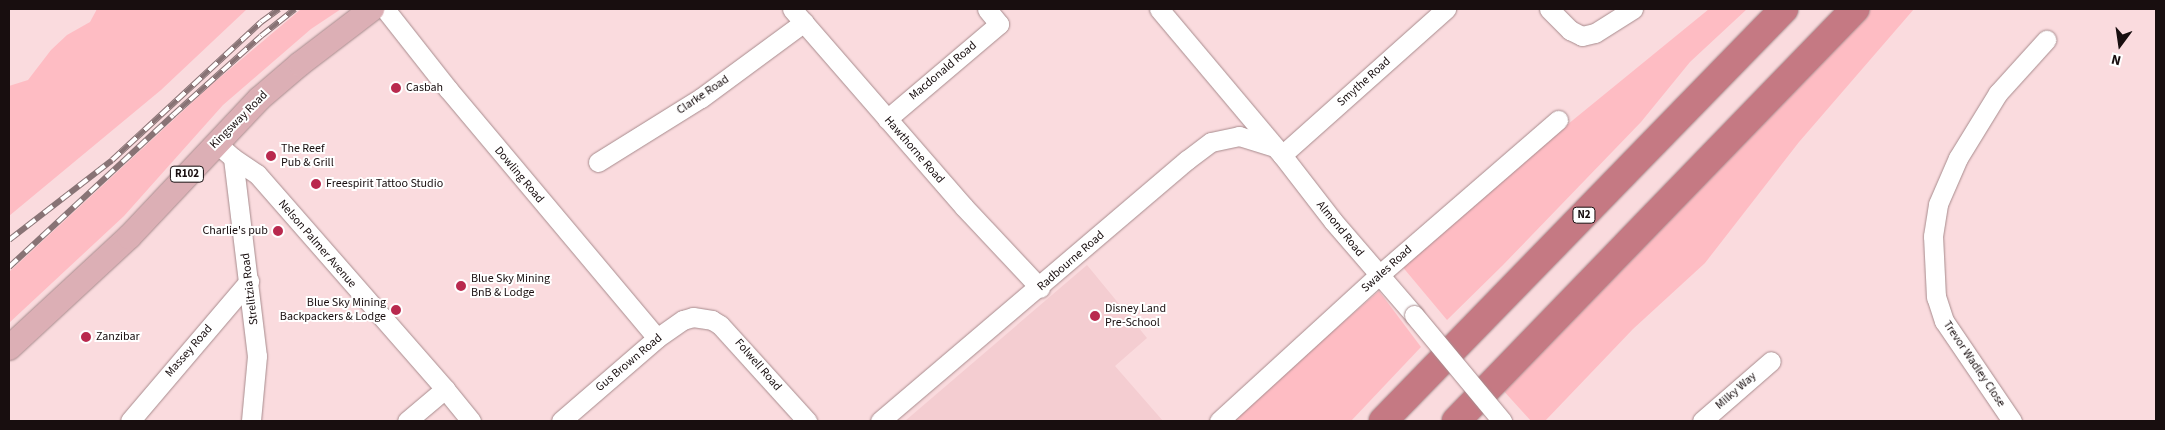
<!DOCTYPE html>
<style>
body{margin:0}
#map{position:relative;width:2165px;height:430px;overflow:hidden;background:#fadbde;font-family:"Source Sans 3",sans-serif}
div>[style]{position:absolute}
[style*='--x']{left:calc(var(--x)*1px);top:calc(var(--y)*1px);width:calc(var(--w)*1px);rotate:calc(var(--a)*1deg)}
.built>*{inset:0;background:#f4cdd1}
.green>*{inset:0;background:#febcc3}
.roads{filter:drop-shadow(0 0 1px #a78b8d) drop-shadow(0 0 1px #a78b8d)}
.minor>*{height:19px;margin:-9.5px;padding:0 9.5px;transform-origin:9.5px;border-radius:9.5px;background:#fff}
.major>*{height:24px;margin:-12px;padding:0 12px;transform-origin:12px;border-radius:12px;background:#dcafb5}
.highway>*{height:28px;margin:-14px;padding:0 14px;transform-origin:14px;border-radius:14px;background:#c57983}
.rail>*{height:5.5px;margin-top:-2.75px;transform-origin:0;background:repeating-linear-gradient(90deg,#fff 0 11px,#887375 0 22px);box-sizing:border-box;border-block:1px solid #887375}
.bridges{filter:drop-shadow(0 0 1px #a78b8d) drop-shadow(0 0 1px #a78b8d)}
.minor-bridge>*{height:19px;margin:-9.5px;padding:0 9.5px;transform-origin:9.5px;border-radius:9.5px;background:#fff}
.dots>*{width:14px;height:14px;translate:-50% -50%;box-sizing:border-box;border:2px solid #fff;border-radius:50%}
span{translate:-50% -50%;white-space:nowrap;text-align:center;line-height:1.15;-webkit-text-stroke:4px #fff;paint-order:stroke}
.shield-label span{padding:1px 4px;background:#fff;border:1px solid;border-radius:4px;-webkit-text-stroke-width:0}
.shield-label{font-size:11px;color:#180e0f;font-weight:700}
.street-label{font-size:12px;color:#180e0f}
.poi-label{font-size:12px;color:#180e0f}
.left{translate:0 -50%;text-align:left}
.right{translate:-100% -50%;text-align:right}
.frame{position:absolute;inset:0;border:10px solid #180e0f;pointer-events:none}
.north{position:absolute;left:2095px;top:20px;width:50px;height:50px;-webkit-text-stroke:4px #fff;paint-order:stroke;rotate:194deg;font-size:14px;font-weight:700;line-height:20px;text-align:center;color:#180e0f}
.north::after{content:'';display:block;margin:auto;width:18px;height:22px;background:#180e0f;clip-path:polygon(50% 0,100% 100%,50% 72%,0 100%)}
</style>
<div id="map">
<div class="built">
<i style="clip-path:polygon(1087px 265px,1147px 338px,1115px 366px,1163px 421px,905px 421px)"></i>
</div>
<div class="green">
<i style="clip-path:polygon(97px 9px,247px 9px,161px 90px,9px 216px,9px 86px,28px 80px,51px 50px,67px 35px,90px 22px)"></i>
<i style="clip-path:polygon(301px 9px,341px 9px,311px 29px,223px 105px,124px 216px,9px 323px,9px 272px,211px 85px)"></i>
<i style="clip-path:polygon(1709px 9px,1747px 9px,1690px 62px,1641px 122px,1503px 265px,1447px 320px,1401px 265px,1480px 196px)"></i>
<i style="clip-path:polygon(1868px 9px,1914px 9px,1799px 142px,1705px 263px,1633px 329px,1545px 421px,1531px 421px,1501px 388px)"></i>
<i style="clip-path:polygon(1379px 291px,1421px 347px,1351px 421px,1229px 421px)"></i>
</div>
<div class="roads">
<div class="minor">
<i style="--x:385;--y:9;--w:102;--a:51.8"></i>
<i style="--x:448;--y:89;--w:325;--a:50"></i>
<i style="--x:792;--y:9;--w:262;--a:49"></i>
<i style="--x:964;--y:207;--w:111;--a:46.8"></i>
<i style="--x:1159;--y:9;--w:191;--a:49.9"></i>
<i style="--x:1282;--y:155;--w:83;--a:52.3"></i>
<i style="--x:1333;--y:221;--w:124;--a:49.2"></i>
<i style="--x:1549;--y:9;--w:30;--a:45"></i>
<i style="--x:1570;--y:30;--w:13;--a:27"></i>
<i style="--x:1582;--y:36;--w:13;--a:-13"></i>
<i style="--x:1595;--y:33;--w:45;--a:-32.3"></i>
<i style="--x:887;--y:119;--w:147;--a:-40.3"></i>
<i style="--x:999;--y:24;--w:19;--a:-129"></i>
<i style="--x:216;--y:143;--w:23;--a:41"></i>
<i style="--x:233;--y:158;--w:29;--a:34"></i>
<i style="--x:257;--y:174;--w:286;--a:48.8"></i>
<i style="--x:445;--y:389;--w:41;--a:50.9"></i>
<i style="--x:1282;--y:155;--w:220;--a:-41.7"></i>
<i style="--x:233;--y:158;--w:199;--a:83.1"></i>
<i style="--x:257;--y:356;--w:65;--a:95.3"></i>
<i style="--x:598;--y:162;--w:121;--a:-31.9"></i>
<i style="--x:701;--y:98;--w:128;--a:-36.4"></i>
<i style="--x:130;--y:421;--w:184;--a:-49.6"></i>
<i style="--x:407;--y:421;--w:50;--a:-40.1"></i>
<i style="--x:561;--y:421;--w:127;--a:-40.8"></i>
<i style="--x:657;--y:338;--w:32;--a:-35"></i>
<i style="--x:683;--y:320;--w:10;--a:-17"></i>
<i style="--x:693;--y:317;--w:19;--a:9"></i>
<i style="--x:712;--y:320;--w:9;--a:32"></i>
<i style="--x:720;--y:325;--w:130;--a:47.8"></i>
<i style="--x:880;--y:421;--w:403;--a:-40.4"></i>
<i style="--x:1187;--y:160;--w:30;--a:-37"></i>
<i style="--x:1211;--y:142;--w:29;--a:-12"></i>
<i style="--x:1239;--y:136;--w:37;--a:17"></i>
<i style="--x:1219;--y:421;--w:217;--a:-42.4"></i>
<i style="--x:1379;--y:275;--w:237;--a:-40.9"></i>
<i style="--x:1702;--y:421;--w:91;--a:-41"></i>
<i style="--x:2012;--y:421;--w:121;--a:-124.2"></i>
<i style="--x:1944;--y:321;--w:25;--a:-108"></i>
<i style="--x:1936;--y:297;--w:61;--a:-92.8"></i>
<i style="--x:1933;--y:236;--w:32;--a:-81"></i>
<i style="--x:1938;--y:204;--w:50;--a:-66.5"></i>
<i style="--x:1958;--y:158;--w:76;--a:-58.4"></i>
<i style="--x:1998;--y:93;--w:72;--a:-47.8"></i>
</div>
<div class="major">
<i style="--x:9;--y:348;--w:163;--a:-42.8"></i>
<i style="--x:129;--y:237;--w:190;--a:-46.7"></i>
<i style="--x:259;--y:99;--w:54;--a:-40.5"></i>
<i style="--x:300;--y:64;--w:91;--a:-37.4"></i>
</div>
<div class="highway">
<i style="--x:1383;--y:421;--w:575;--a:-45.78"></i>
<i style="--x:1456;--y:421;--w:574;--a:-45.92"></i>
</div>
</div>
<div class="rail">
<i style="--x:9;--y:240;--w:130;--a:-37.8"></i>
<i style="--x:112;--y:160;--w:203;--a:-42.8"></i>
<i style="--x:261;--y:22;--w:22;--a:-36"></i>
<i style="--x:9;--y:267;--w:224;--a:-42.8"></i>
<i style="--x:173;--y:115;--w:118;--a:-41.9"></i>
<i style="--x:261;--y:36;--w:43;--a:-38.5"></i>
</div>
<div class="bridges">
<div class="minor-bridge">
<i style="--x:1414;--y:315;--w:138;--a:50.3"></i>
</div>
</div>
<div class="dots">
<i style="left:396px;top:88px;background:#b9294e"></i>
<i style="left:271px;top:156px;background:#b9294e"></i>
<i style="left:316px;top:184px;background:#b9294e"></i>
<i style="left:278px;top:231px;background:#b9294e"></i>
<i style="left:461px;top:286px;background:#b9294e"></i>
<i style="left:396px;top:310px;background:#b9294e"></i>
<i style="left:1095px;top:316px;background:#b9294e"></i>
<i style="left:86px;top:337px;background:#b9294e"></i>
</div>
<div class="shield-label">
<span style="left:187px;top:174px">R102</span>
<span style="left:1584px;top:215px">N2</span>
</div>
<div class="street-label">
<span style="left:943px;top:71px;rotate:-40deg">Macdonald Road</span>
<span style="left:1364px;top:82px;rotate:-42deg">Smythe Road</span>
<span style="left:703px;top:95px;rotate:-34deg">Clarke Road</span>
<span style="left:239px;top:120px;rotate:-45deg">Kingsway Road</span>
<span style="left:914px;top:150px;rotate:49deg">Hawthorne Road</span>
<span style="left:519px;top:175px;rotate:50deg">Dowling Road</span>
<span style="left:1340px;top:229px;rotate:51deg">Almond Road</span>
<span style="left:317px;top:244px;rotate:49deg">Nelson Palmer Avenue</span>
<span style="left:1071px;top:261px;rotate:-41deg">Radbourne Road</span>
<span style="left:1387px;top:269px;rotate:-42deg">Swales Road</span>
<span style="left:250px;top:289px;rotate:-97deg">Strelitzia Road</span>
<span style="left:189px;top:351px;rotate:-49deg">Massey Road</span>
<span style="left:629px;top:363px;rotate:-40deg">Gus Brown Road</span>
<span style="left:1974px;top:364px;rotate:56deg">Trevor Wadley Close</span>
<span style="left:758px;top:365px;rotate:49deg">Folwell Road</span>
<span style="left:1736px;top:391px;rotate:-41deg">Milky Way</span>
</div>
<div class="poi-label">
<span class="left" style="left:406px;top:88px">Casbah</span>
<span class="left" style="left:281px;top:156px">The Reef<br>Pub &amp; Grill</span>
<span class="left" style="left:326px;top:184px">Freespirit Tattoo Studio</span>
<span class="right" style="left:268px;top:231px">Charlie's pub</span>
<span class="left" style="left:471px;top:286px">Blue Sky Mining<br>BnB &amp; Lodge</span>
<span class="right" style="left:386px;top:310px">Blue Sky Mining<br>Backpackers &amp; Lodge</span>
<span class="left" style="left:1105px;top:316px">Disney Land<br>Pre-School</span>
<span class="left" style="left:96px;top:337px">Zanzibar</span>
</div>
<div class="frame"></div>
<div class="north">N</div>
</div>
